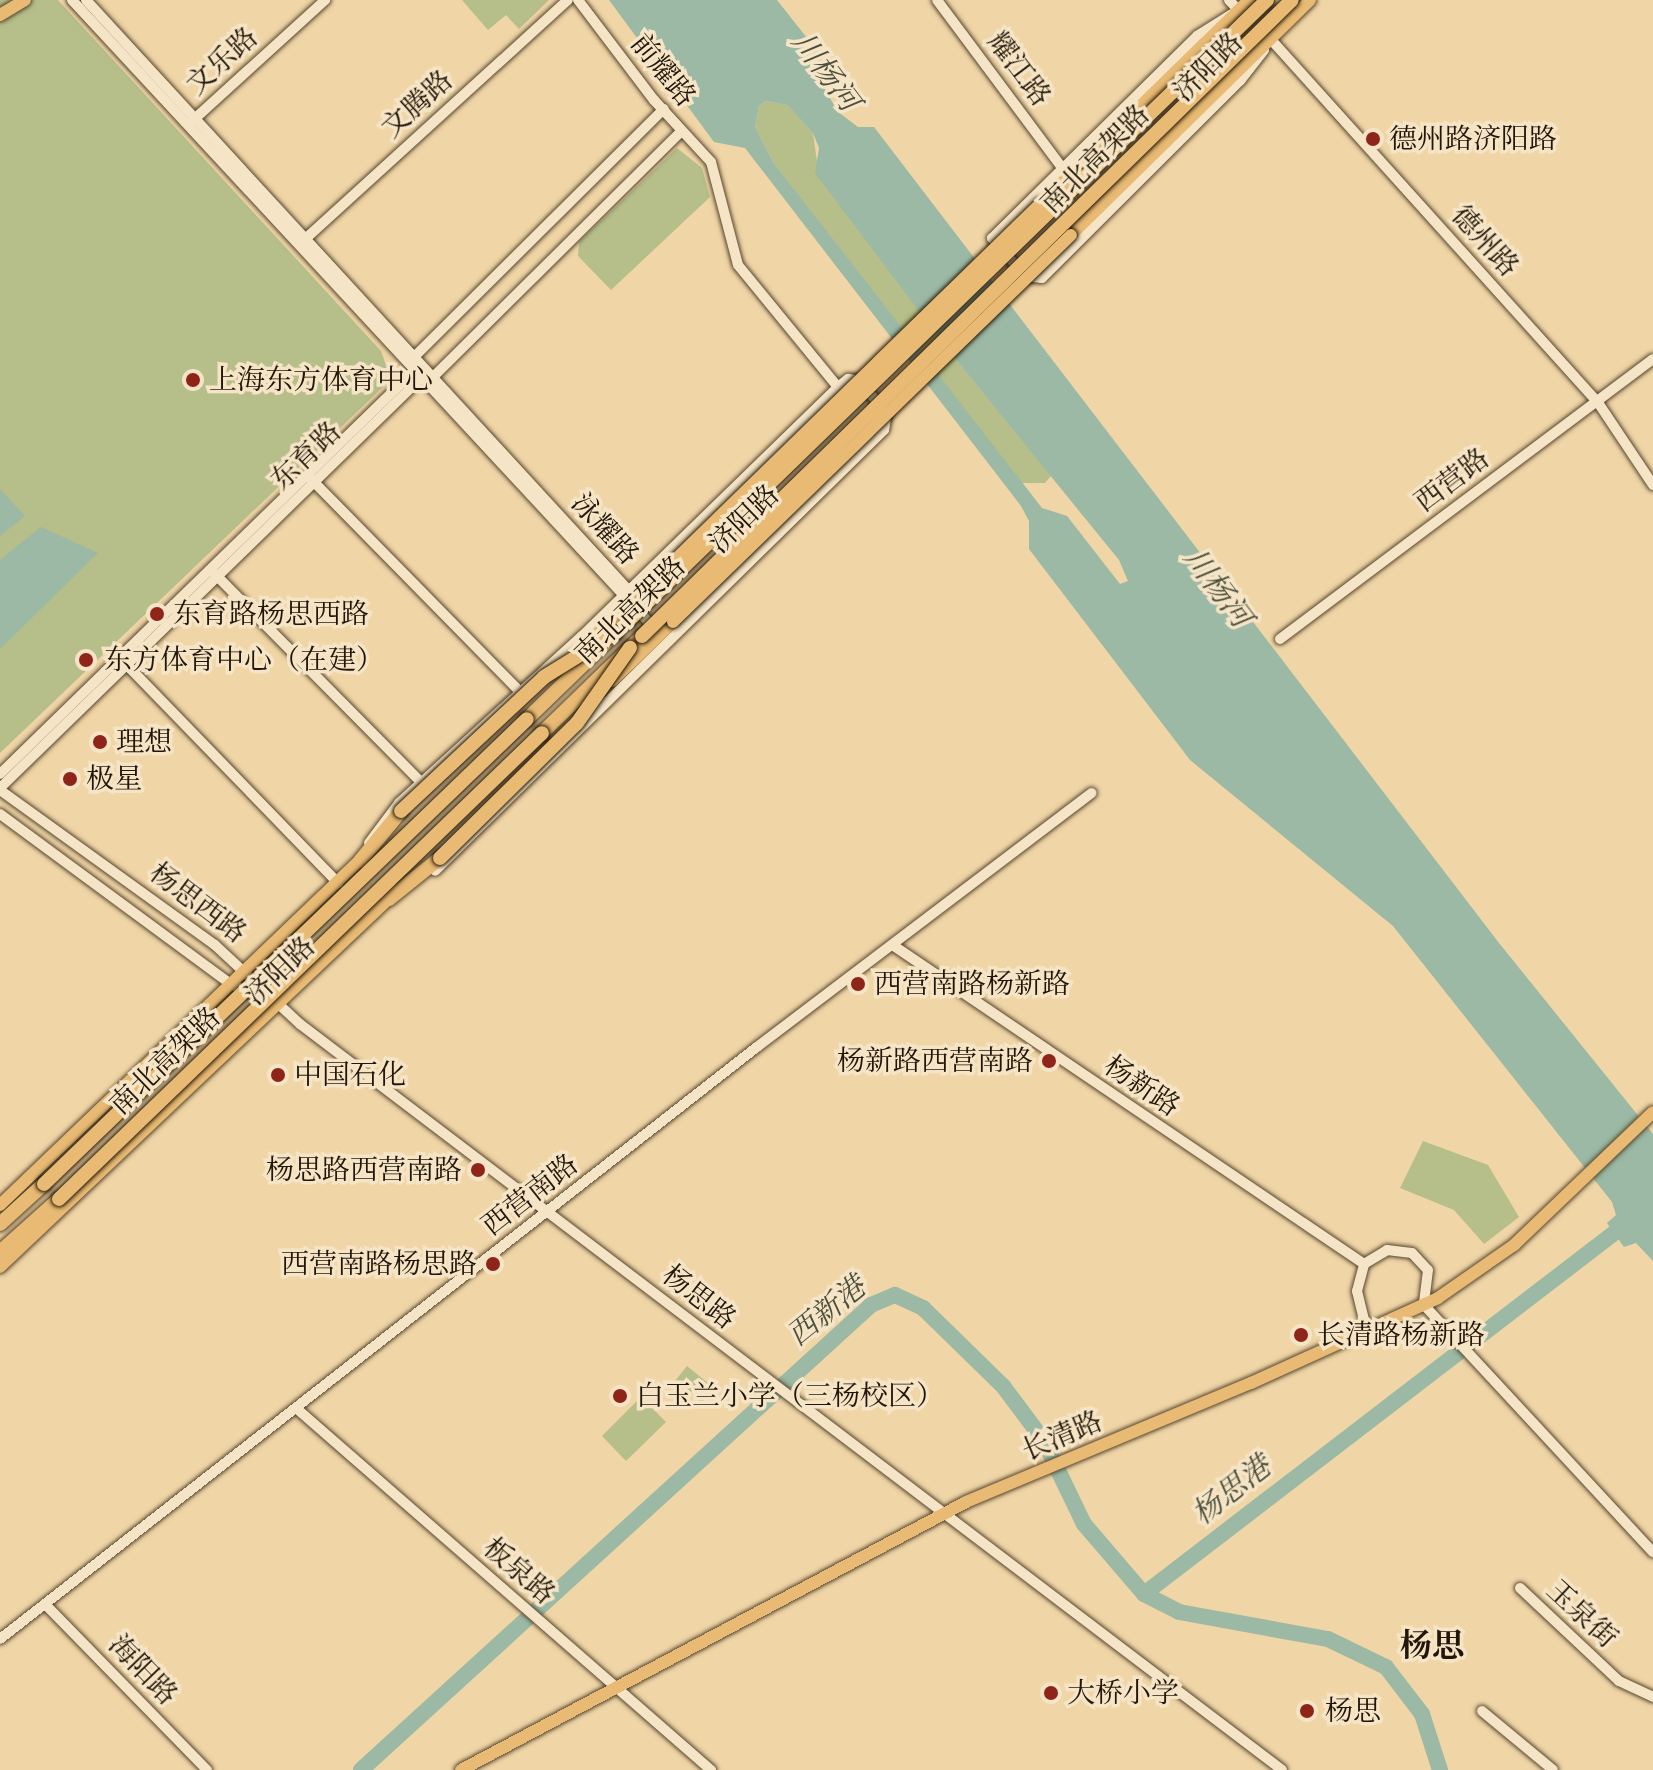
<!DOCTYPE html>
<meta charset="utf-8">
<style>
body{margin:0}
#map{position:relative;width:1653px;height:1770px;overflow:hidden;background:#f0d5a6;font-family:Cardo,"Noto Serif SC",serif}
div>[style]{position:absolute}
[style*='--x']{left:calc(var(--x)*1px);top:calc(var(--y)*1px);width:calc(var(--w)*1px);rotate:calc(var(--a)*1deg)}
.green>*{inset:0;background:#b6be89}
.water>*{inset:0;background:#9bb9a4}
.river>*{height:16px;margin:-8px;padding:0 8px;transform-origin:8px;border-radius:8px;background:#9bb9a4}
.roads{filter:drop-shadow(0 0 2px #55462f) drop-shadow(0 0 2px #55462f)}
.minor>*{height:10px;margin:-5px;padding:0 5px;transform-origin:5px;border-radius:5px;background:#f5e4c5}
.major>*{height:12px;margin:-6px;padding:0 6px;transform-origin:6px;border-radius:6px;background:#e8ba73}
.highway>*{height:14px;margin:-7px;padding:0 7px;transform-origin:7px;border-radius:7px;background:#e8ba73}
.bridges{filter:drop-shadow(0 0 2px #211607) drop-shadow(0 0 2px #211607)}
.major-bridge>*{height:12px;margin:-6px;padding:0 6px;transform-origin:6px;border-radius:6px;background:#e8ba73}
.highway-bridge>*{height:14px;margin:-7px;padding:0 7px;transform-origin:7px;border-radius:7px;background:#e8ba73}
.dots>*{width:22px;height:22px;translate:-50% -50%;box-sizing:border-box;border:4px solid #f5e4c5;border-radius:50%}
span{translate:-50% -50%;white-space:nowrap;text-align:center;line-height:1.15;-webkit-text-stroke:7px #f5e4c5;paint-order:stroke}
.street-label{font-size:28px;color:#211607}
.poi-label{font-size:28px;color:#211607}
.left{translate:0 -50%;text-align:left}
.right{translate:-100% -50%;text-align:right}
.water-label{font-size:30px;color:#4c4f3e;font-style:italic}
.quarter-label{font-size:32px;color:#211607;font-weight:700}
</style>
<div id="map">
<div class="green">
<i style="clip-path:polygon(0 0,58px 0,381px 351px,389px 374px,383px 387px,0 753px)"></i>
<i style="clip-path:polygon(462px 0,549px 0,519px 29px,506px 15px,488px 30px)"></i>
<i style="clip-path:polygon(766px 101px,787px 105px,813px 133px,818px 169px,953px 356px,1051px 476px,1045px 483px,1021px 483px,773px 162px,755px 127px,759px 106px)"></i>
<i style="clip-path:polygon(677px 148px,702px 168px,710px 197px,611px 290px,578px 256px,579px 242px)"></i>
<i style="clip-path:polygon(1423px 1141px,1488px 1165px,1519px 1217px,1484px 1244px,1454px 1210px,1400px 1188px)"></i>
<i style="clip-path:polygon(687px 1366px,714px 1388px,702px 1403px,675px 1381px)"></i>
<i style="clip-path:polygon(641px 1397px,666px 1422px,626px 1461px,602px 1436px)"></i>
</div>
<div class="water">
<i style="clip-path:polygon(evenodd,609px 0,777px 0,822px 57px,819px 79px,838px 112px,858px 127px,874px 127px,1499px 943px,1653px 1134px,1653px 1261px,1636px 1243px,1624px 1247px,1607px 1223px,1616px 1215px,1612px 1202px,1393px 926px,1190px 760px,1029px 549px,1029px 521px,1021px 506px,745px 148px,714px 142px,609px 0,766px 101px,787px 105px,813px 133px,819px 148px,815px 173px,953px 356px,1119px 560px,1128px 581px,1120px 584px,1067px 516px,1042px 508px,773px 162px,755px 127px,759px 106px,766px 101px)"></i>
<i style="clip-path:polygon(0 489px,25px 516px,0 536px)"></i>
<i style="clip-path:polygon(41px 527px,98px 553px,0 649px,0 560px)"></i>
</div>
<div class="river">
<i style="--x:1144;--y:1594;--w:614;--a:-37.52"></i>
<i style="--x:361;--y:1770;--w:690;--a:-42.36"></i>
<i style="--x:871;--y:1305;--w:26;--a:-23"></i>
<i style="--x:895;--y:1295;--w:31;--a:25"></i>
<i style="--x:923;--y:1308;--w:112;--a:44.3"></i>
<i style="--x:1003;--y:1386;--w:69;--a:53.3"></i>
<i style="--x:1044;--y:1441;--w:92;--a:64.3"></i>
<i style="--x:1084;--y:1524;--w:92;--a:49.4"></i>
<i style="--x:1144;--y:1594;--w:39;--a:27"></i>
<i style="--x:1179;--y:1612;--w:151;--a:10.3"></i>
<i style="--x:1328;--y:1639;--w:64;--a:25.8"></i>
<i style="--x:1386;--y:1667;--w:59;--a:52.5"></i>
<i style="--x:1422;--y:1714;--w:59;--a:72.2"></i>
</div>
<div class="roads">
<div class="minor">
<i style="--x:72;--y:0;--w:858;--a:47.17"></i>
<i style="--x:86;--y:0;--w:805;--a:47.42"></i>
<i style="--x:578;--y:0;--w:126;--a:52.8"></i>
<i style="--x:654;--y:100;--w:84;--a:47.4"></i>
<i style="--x:711;--y:162;--w:106;--a:75.3"></i>
<i style="--x:738;--y:265;--w:158;--a:50.7"></i>
<i style="--x:937;--y:0;--w:209;--a:53.3"></i>
<i style="--x:1229;--y:0;--w:19;--a:47"></i>
<i style="--x:1232;--y:14;--w:41;--a:147.8"></i>
<i style="--x:1197;--y:36;--w:288;--a:135.4"></i>
<i style="--x:992;--y:238;--w:50;--a:49"></i>
<i style="--x:1025;--y:276;--w:17;--a:7"></i>
<i style="--x:1042;--y:278;--w:279;--a:-44.9"></i>
<i style="--x:1240;--y:81;--w:39;--a:-52"></i>
<i style="--x:1267;--y:35;--w:493;--a:48"></i>
<i style="--x:1597;--y:401;--w:101;--a:56.3"></i>
<i style="--x:190;--y:123;--w:183;--a:-42.3"></i>
<i style="--x:303;--y:241;--w:358;--a:-42.3"></i>
<i style="--x:311;--y:479;--w:296;--a:45.5"></i>
<i style="--x:215;--y:574;--w:293;--a:45.3"></i>
<i style="--x:1280;--y:639;--w:466;--a:-36.9"></i>
<i style="--x:124;--y:662;--w:308;--a:45.9"></i>
<i style="--x:0;--y:774;--w:578;--a:-44.23"></i>
<i style="--x:414;--y:371;--w:14;--a:-90"></i>
<i style="--x:414;--y:357;--w:352;--a:-44.8"></i>
<i style="--x:0;--y:788;--w:588;--a:-44.24"></i>
<i style="--x:421;--y:378;--w:12;--a:-5"></i>
<i style="--x:433;--y:377;--w:350;--a:-44.7"></i>
<i style="--x:0;--y:790;--w:265;--a:35.8"></i>
<i style="--x:215;--y:945;--w:116;--a:42.9"></i>
<i style="--x:300;--y:1024;--w:1233;--a:37.22"></i>
<i style="--x:0;--y:814;--w:287;--a:36.4"></i>
<i style="--x:231;--y:984;--w:42;--a:25.3"></i>
<i style="--x:369;--y:843;--w:50;--a:-53.1"></i>
<i style="--x:399;--y:803;--w:248;--a:-42.4"></i>
<i style="--x:582;--y:636;--w:357;--a:-44.2"></i>
<i style="--x:838;--y:387;--w:13;--a:-39"></i>
<i style="--x:848;--y:379;--w:9;--a:6"></i>
<i style="--x:857;--y:380;--w:44;--a:46.8"></i>
<i style="--x:887;--y:412;--w:18;--a:99"></i>
<i style="--x:884;--y:430;--w:629;--a:135.52"></i>
<i style="--x:894;--y:946;--w:567;--a:34.08"></i>
<i style="--x:1367;--y:1332;--w:42;--a:-103.7"></i>
<i style="--x:1357;--y:1291;--w:28;--a:-75"></i>
<i style="--x:1364;--y:1264;--w:27;--a:-31"></i>
<i style="--x:1387;--y:1250;--w:25;--a:7"></i>
<i style="--x:1412;--y:1253;--w:23;--a:47"></i>
<i style="--x:1428;--y:1270;--w:35;--a:97"></i>
<i style="--x:1424;--y:1305;--w:337;--a:47.2"></i>
<i style="--x:296;--y:1408;--w:551;--a:41.1"></i>
<i style="--x:1520;--y:1588;--w:136;--a:43.2"></i>
<i style="--x:1619;--y:1681;--w:38;--a:25"></i>
<i style="--x:45;--y:1604;--w:232;--a:45.7"></i>
<i style="--x:0;--y:1639;--w:961;--a:-38.03"></i>
<i style="--x:757;--y:1047;--w:420;--a:-37.2"></i>
<i style="--x:1482;--y:1711;--w:92;--a:39.7"></i>
</div>
<div class="major">
<i style="--x:0;--y:15;--w:29;--a:-31"></i>
<i style="--x:1041;--y:203;--w:291;--a:-44.3"></i>
<i style="--x:1071;--y:235;--w:335;--a:-44.5"></i>
<i style="--x:577;--y:652;--w:91;--a:-42.8"></i>
<i style="--x:612;--y:681;--w:85;--a:-44"></i>
<i style="--x:0;--y:1205;--w:504;--a:-43.79"></i>
<i style="--x:0;--y:1267;--w:544;--a:-43.44"></i>
<i style="--x:461;--y:1770;--w:572;--a:-27.95"></i>
<i style="--x:966;--y:1502;--w:309;--a:-22.7"></i>
<i style="--x:1251;--y:1383;--w:205;--a:-24.4"></i>
<i style="--x:1438;--y:1298;--w:93;--a:-34.9"></i>
<i style="--x:1514;--y:1245;--w:192;--a:-43.7"></i>
</div>
<div class="highway">
<i style="--x:527;--y:719;--w:141;--a:-44.1"></i>
<i style="--x:542;--y:733;--w:139;--a:-44.1"></i>
<i style="--x:360;--y:861;--w:65;--a:-50.6"></i>
<i style="--x:389;--y:899;--w:65;--a:-38.8"></i>
<i style="--x:0;--y:1224;--w:59;--a:-42.3"></i>
<i style="--x:0;--y:1252;--w:79;--a:-41.9"></i>
</div>
</div>
<div class="bridges">
<div class="major-bridge">
<i style="--x:644;--y:590;--w:554;--a:-44.27"></i>
<i style="--x:673;--y:622;--w:555;--a:-44.2"></i>
</div>
<div class="highway-bridge">
<i style="--x:628;--y:621;--w:891;--a:-44.18"></i>
<i style="--x:642;--y:636;--w:909;--a:-44.38"></i>
<i style="--x:401;--y:811;--w:196;--a:-43.1"></i>
<i style="--x:544;--y:677;--w:84;--a:-31.8"></i>
<i style="--x:440;--y:858;--w:192;--a:-44.6"></i>
<i style="--x:577;--y:723;--w:92;--a:-54.8"></i>
<i style="--x:44;--y:1184;--w:670;--a:-43.91"></i>
<i style="--x:59;--y:1199;--w:671;--a:-43.97"></i>
</div>
</div>
<div class="dots">
<i style="left:1373px;top:139px;background:#8f2418"></i>
<i style="left:193px;top:380px;background:#8f2418"></i>
<i style="left:157px;top:614px;background:#8f2418"></i>
<i style="left:86px;top:660px;background:#8f2418"></i>
<i style="left:100px;top:742px;background:#8f2418"></i>
<i style="left:70px;top:779px;background:#8f2418"></i>
<i style="left:858px;top:984px;background:#8f2418"></i>
<i style="left:1049px;top:1061px;background:#8f2418"></i>
<i style="left:278px;top:1075px;background:#8f2418"></i>
<i style="left:478px;top:1170px;background:#8f2418"></i>
<i style="left:493px;top:1264px;background:#8f2418"></i>
<i style="left:1301px;top:1335px;background:#8f2418"></i>
<i style="left:620px;top:1396px;background:#8f2418"></i>
<i style="left:1051px;top:1693px;background:#8f2418"></i>
<i style="left:1307px;top:1711px;background:#8f2418"></i>
</div>
<div class="street-label">
<span style="left:222px;top:61px;rotate:-42deg">文乐路</span>
<span style="left:1208px;top:67px;rotate:-45deg">济阳路</span>
<span style="left:1019px;top:69px;rotate:53deg">耀江路</span>
<span style="left:663px;top:70px;rotate:51deg">前耀路</span>
<span style="left:417px;top:104px;rotate:-42deg">文腾路</span>
<span style="left:1095px;top:159px;rotate:-45deg">南北高架路</span>
<span style="left:1485px;top:241px;rotate:48deg">德州路</span>
<span style="left:306px;top:456px;rotate:-44deg">东育路</span>
<span style="left:1452px;top:480px;rotate:-37deg">西营路</span>
<span style="left:744px;top:519px;rotate:-44deg">济阳路</span>
<span style="left:605px;top:529px;rotate:48deg">泳耀路</span>
<span style="left:630px;top:610px;rotate:-44deg">南北高架路</span>
<span style="left:198px;top:903px;rotate:37deg">杨思西路</span>
<span style="left:280px;top:971px;rotate:-44deg">济阳路</span>
<span style="left:165px;top:1061px;rotate:-44deg">南北高架路</span>
<span style="left:1142px;top:1086px;rotate:34deg">杨新路</span>
<span style="left:530px;top:1195px;rotate:-38deg">西营南路</span>
<span style="left:699px;top:1297px;rotate:38deg">杨思路</span>
<span style="left:1062px;top:1436px;rotate:-23deg">长清路</span>
<span style="left:519px;top:1571px;rotate:41deg">板泉路</span>
<span style="left:1582px;top:1614px;rotate:43deg">玉泉街</span>
<span style="left:143px;top:1670px;rotate:46deg">海阳路</span>
</div>
<div class="poi-label">
<span class="left" style="left:1389px;top:139px">德州路济阳路</span>
<span class="left" style="left:209px;top:380px">上海东方体育中心</span>
<span class="left" style="left:173px;top:614px">东育路杨思西路</span>
<span class="left" style="left:104px;top:660px">东方体育中心（在建）</span>
<span class="left" style="left:116px;top:742px">理想</span>
<span class="left" style="left:86px;top:779px">极星</span>
<span class="left" style="left:874px;top:984px">西营南路杨新路</span>
<span class="right" style="left:1033px;top:1061px">杨新路西营南路</span>
<span class="left" style="left:294px;top:1075px">中国石化</span>
<span class="right" style="left:462px;top:1170px">杨思路西营南路</span>
<span class="right" style="left:477px;top:1264px">西营南路杨思路</span>
<span class="left" style="left:1317px;top:1335px">长清路杨新路</span>
<span class="left" style="left:636px;top:1396px">白玉兰小学（三杨校区）</span>
<span class="left" style="left:1067px;top:1693px">大桥小学</span>
<span class="left" style="left:1325px;top:1711px">杨思</span>
</div>
<div class="water-label">
<span style="left:825px;top:72px;rotate:53deg">川杨河</span>
<span style="left:1217px;top:588px;rotate:53deg">川杨河</span>
<span style="left:827px;top:1312px;rotate:-39deg">西新港</span>
<span style="left:1232px;top:1491px;rotate:-38deg">杨思港</span>
</div>
<div class="quarter-label">
<span style="left:1432px;top:1646px">杨思</span>
</div>
</div>
